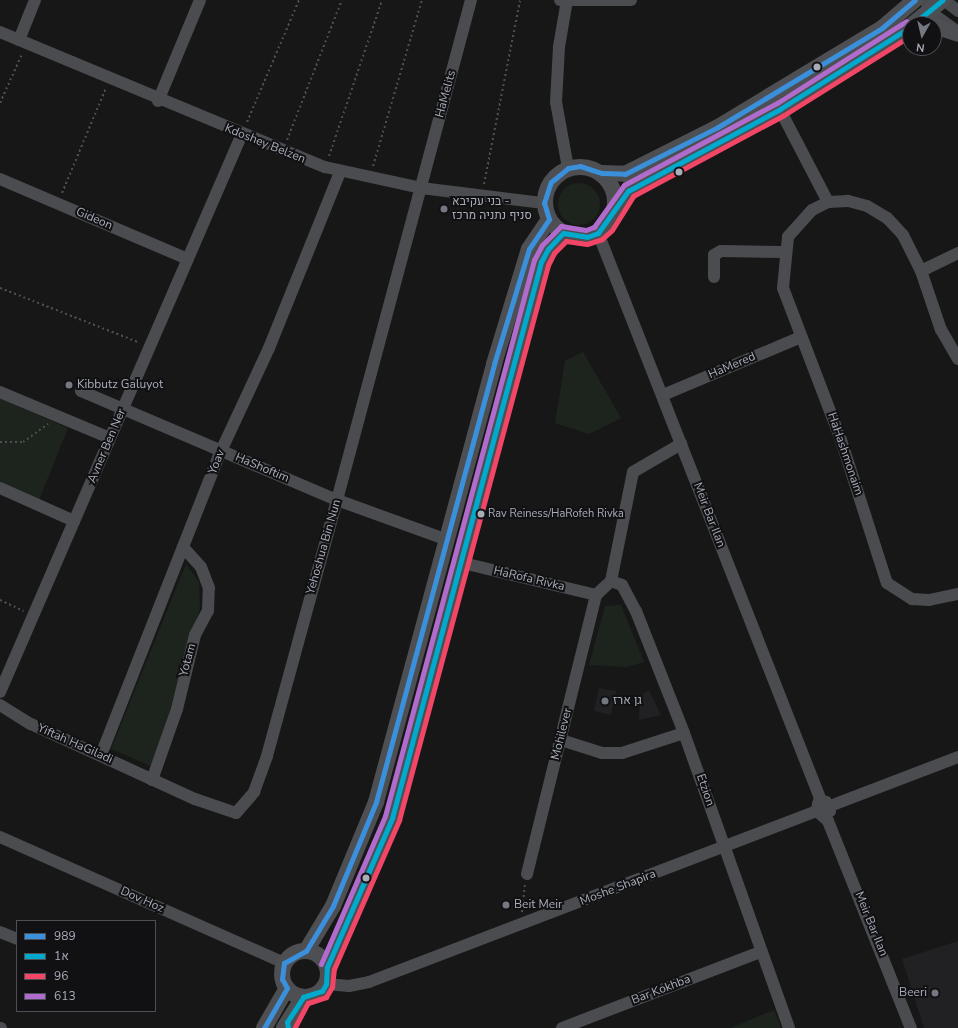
<!DOCTYPE html>
<meta charset="utf-8">
<style>
body{margin:0}
#map{position:relative;width:958px;height:1028px;overflow:hidden;background:#171717;font-family:"Nunito Sans",Heebo,sans-serif}
div>[style]{position:absolute}
[style*='--x']{left:calc(var(--x)*1px);top:calc(var(--y)*1px);width:calc(var(--w)*1px);rotate:calc(var(--a)*1deg)}
.built>*{inset:0;background:#212123}
.green>*{inset:0;background:#1d241e}
.round{border-radius:50%}
.path>*{height:2px;margin-top:-1px;transform-origin:0;background:repeating-linear-gradient(90deg,#4d4e52 0 2px,transparent 0 5px)}
.minor>*{height:12px;margin:-6px;padding:0 6px;transform-origin:6px;border-radius:6px;background:#4b4c50}
.major>*{height:16px;margin:-8px;padding:0 8px;transform-origin:8px;border-radius:8px;background:#4d4f52}
.major>.ring{margin:-8px;padding:0;box-sizing:content-box;background:none;border:16px solid #4d4f52;border-radius:50%}
.bus-1>*{height:5px;margin:-2.5px;padding:0 2.5px;transform-origin:2.5px;border-radius:2.5px;background:#3a90db}
.bus-2>*{height:5px;margin:-2.5px;padding:0 2.5px;transform-origin:2.5px;border-radius:2.5px;background:#00a9ce}
.bus-3>*{height:5px;margin:-2.5px;padding:0 2.5px;transform-origin:2.5px;border-radius:2.5px;background:#f34667}
.bus-4>*{height:5px;margin:-2.5px;padding:0 2.5px;transform-origin:2.5px;border-radius:2.5px;background:#b06ccc}
.dots>*{width:11px;height:11px;translate:-50% -50%;box-sizing:border-box;border:2px solid #111113;border-radius:50%}
span{translate:-50% -50%;white-space:nowrap;text-align:center;line-height:1.15;-webkit-text-stroke:4px #111113;paint-order:stroke}
.bus-label{font-size:11px;color:#a8adb8}
.left{translate:0 -50%;text-align:left}
.street-label{font-size:12px;color:#a8adb8}
.poi-label{font-size:12px;color:#a8adb8}
.right{translate:-100% -50%;text-align:right}
.legend{position:absolute;left:16px;top:920px;width:140px;height:92px;box-sizing:border-box;background:#111113;border:1px solid #4d4f55;margin:0;padding:5px 7px;list-style:none;font-size:12px;color:#a8adb8}
.legend li{display:flex;align-items:center;gap:8px;height:20px}
.legend b{width:20px;border:1px solid #4d4f55}
.north{position:absolute;left:902px;top:16px;width:40px;height:40px;box-sizing:border-box;background:#111113;border:1px solid #4d4f55;border-radius:50%;rotate:188deg;font-size:11px;font-weight:700;line-height:16px;text-align:center;color:#a8adb8}
.north::after{content:'';display:block;margin:auto;width:14px;height:18px;background:#757880;clip-path:polygon(50% 0,100% 100%,50% 72%,0 100%)}
</style>
<div id="map">
<div class="built">
<i style="clip-path:polygon(599px 688px,616px 691px,611px 715px,594px 711px)"></i>
<i style="clip-path:polygon(649px 690px,661px 715px,639px 720px,640px 696px)"></i>
<i style="clip-path:polygon(958px 941px,958px 1028px,924px 1028px,902px 959px)"></i>
</div>
<div class="green">
<i class="round" style="left:558px;top:183px;width:42px;height:42px"></i>
<i style="clip-path:polygon(583px 352px,621px 418px,589px 434px,555px 423px,565px 361px)"></i>
<i style="clip-path:polygon(0 398px,68px 428px,39px 500px,0 482px)"></i>
<i style="clip-path:polygon(186px 564px,199px 582px,200px 609px,153px 767px,111px 749px)"></i>
<i style="clip-path:polygon(621px 605px,644px 662px,627px 667px,589px 665px,605px 606px)"></i>
<i style="clip-path:polygon(774px 1010px,781px 1028px,730px 1028px)"></i>
</div>
<div class="path">
<i style="--x:0;--y:103;--w:54;--a:-65.8"></i>
<i style="--x:247;--y:122;--w:133;--a:-66.9"></i>
<i style="--x:287;--y:140;--w:150;--a:-68.6"></i>
<i style="--x:329;--y:156;--w:165;--a:-71.2"></i>
<i style="--x:373;--y:166;--w:173;--a:-73.6"></i>
<i style="--x:484;--y:184;--w:187;--a:-78.9"></i>
<i style="--x:62;--y:193;--w:114;--a:-67.3"></i>
<i style="--x:0;--y:288;--w:150;--a:21.4"></i>
<i style="--x:0;--y:442;--w:23;--a:0"></i>
<i style="--x:23;--y:442;--w:31;--a:-36"></i>
<i style="--x:0;--y:600;--w:26;--a:25"></i>
<i style="--x:522;--y:912;--w:27;--a:-84"></i>
</div>
<div class="minor">
<i style="--x:560;--y:0;--w:71;--a:0"></i>
<i style="--x:567;--y:0;--w:48;--a:99.7"></i>
<i style="--x:559;--y:47;--w:55;--a:93.1"></i>
<i style="--x:556;--y:102;--w:67;--a:79.7"></i>
<i style="--x:926;--y:0;--w:11;--a:75"></i>
<i style="--x:929;--y:11;--w:31;--a:36"></i>
<i style="--x:944;--y:0;--w:18;--a:38"></i>
<i style="--x:0;--y:32;--w:352;--a:22.6"></i>
<i style="--x:325;--y:167;--w:98;--a:12.3"></i>
<i style="--x:421;--y:188;--w:124;--a:7"></i>
<i style="--x:19;--y:40;--w:43;--a:-68.2"></i>
<i style="--x:158;--y:101;--w:109;--a:-67.4"></i>
<i style="--x:776;--y:102;--w:113;--a:62.5"></i>
<i style="--x:0;--y:179;--w:204;--a:23.1"></i>
<i style="--x:598;--y:233;--w:607;--a:68.55"></i>
<i style="--x:820;--y:798;--w:6;--a:108"></i>
<i style="--x:921;--y:271;--w:41;--a:-25.9"></i>
<i style="--x:714;--y:277;--w:22;--a:-90"></i>
<i style="--x:714;--y:255;--w:8;--a:-30"></i>
<i style="--x:721;--y:251;--w:63;--a:0.9"></i>
<i style="--x:958;--y:359;--w:34;--a:-120"></i>
<i style="--x:941;--y:330;--w:62;--a:-108.7"></i>
<i style="--x:921;--y:271;--w:40;--a:-116.6"></i>
<i style="--x:903;--y:235;--w:23;--a:-133"></i>
<i style="--x:887;--y:218;--w:23;--a:-149"></i>
<i style="--x:867;--y:206;--w:20;--a:-165"></i>
<i style="--x:848;--y:201;--w:20;--a:177"></i>
<i style="--x:828;--y:202;--w:18;--a:153"></i>
<i style="--x:812;--y:210;--w:36;--a:132"></i>
<i style="--x:788;--y:237;--w:51;--a:95.6"></i>
<i style="--x:783;--y:288;--w:163;--a:69.1"></i>
<i style="--x:841;--y:440;--w:150;--a:72.2"></i>
<i style="--x:887;--y:583;--w:30;--a:33"></i>
<i style="--x:912;--y:599;--w:17;--a:3"></i>
<i style="--x:929;--y:600;--w:30;--a:-12"></i>
<i style="--x:81;--y:391;--w:278;--a:23.1"></i>
<i style="--x:337;--y:500;--w:115;--a:19.9"></i>
<i style="--x:0;--y:392;--w:119;--a:22.7"></i>
<i style="--x:663;--y:395;--w:150;--a:-22.8"></i>
<i style="--x:0;--y:488;--w:81;--a:24"></i>
<i style="--x:463;--y:563;--w:137;--a:13.5"></i>
<i style="--x:611;--y:581;--w:111;--a:-78.6"></i>
<i style="--x:633;--y:472;--w:56;--a:-30.3"></i>
<i style="--x:596;--y:595;--w:21;--a:-43"></i>
<i style="--x:611;--y:581;--w:12;--a:20"></i>
<i style="--x:622;--y:585;--w:30;--a:62"></i>
<i style="--x:636;--y:611;--w:131;--a:68.5"></i>
<i style="--x:684;--y:733;--w:313;--a:70.4"></i>
<i style="--x:0;--y:692;--w:608;--a:-66.55"></i>
<i style="--x:0;--y:705;--w:36;--a:32"></i>
<i style="--x:31;--y:724;--w:180;--a:24.6"></i>
<i style="--x:195;--y:799;--w:43;--a:18.9"></i>
<i style="--x:236;--y:813;--w:28;--a:-49"></i>
<i style="--x:254;--y:792;--w:38;--a:-70"></i>
<i style="--x:267;--y:756;--w:265;--a:-74.7"></i>
<i style="--x:337;--y:500;--w:518;--a:-75"></i>
<i style="--x:561;--y:740;--w:43;--a:17.6"></i>
<i style="--x:602;--y:753;--w:20;--a:0"></i>
<i style="--x:622;--y:753;--w:65;--a:-17.9"></i>
<i style="--x:101;--y:755;--w:327;--a:-68.5"></i>
<i style="--x:221;--y:451;--w:114;--a:-65"></i>
<i style="--x:269;--y:348;--w:190;--a:-68"></i>
<i style="--x:152;--y:780;--w:75;--a:-70.6"></i>
<i style="--x:177;--y:709;--w:76;--a:-76.3"></i>
<i style="--x:195;--y:635;--w:27;--a:-62"></i>
<i style="--x:208;--y:611;--w:23;--a:-88"></i>
<i style="--x:209;--y:588;--w:22;--a:-111"></i>
<i style="--x:201;--y:567;--w:27;--a:-132"></i>
<i style="--x:830;--y:806;--w:137;--a:-20.9"></i>
<i style="--x:823;--y:815;--w:8;--a:-30"></i>
<i style="--x:830;--y:811;--w:10;--a:-114"></i>
<i style="--x:826;--y:802;--w:8;--a:166"></i>
<i style="--x:818;--y:804;--w:7;--a:98"></i>
<i style="--x:817;--y:811;--w:15;--a:42"></i>
<i style="--x:828;--y:821;--w:223;--a:68.2"></i>
<i style="--x:0;--y:837;--w:311;--a:23.9"></i>
<i style="--x:527;--y:874;--w:287;--a:-76.1"></i>
<i style="--x:0;--y:932;--w:18;--a:22"></i>
<i style="--x:326;--y:984;--w:23;--a:5"></i>
<i style="--x:349;--y:986;--w:20;--a:-11"></i>
<i style="--x:369;--y:982;--w:480;--a:-20.9"></i>
<i style="--x:0;--y:1028;--w:1;--a:0"></i>
<i style="--x:562;--y:1028;--w:212;--a:-21"></i>
</div>
<div class="major">
<i style="--x:913;--y:24;--w:38;--a:-39"></i>
<i style="--x:934;--y:26;--w:25;--a:18"></i>
<i class="ring" style="left:545px;top:167px;width:54px;height:54px"></i>
<i style="--x:602;--y:173;--w:23;--a:2"></i>
<i style="--x:625;--y:174;--w:104;--a:-26.8"></i>
<i style="--x:718;--y:127;--w:192;--a:-31.1"></i>
<i style="--x:882;--y:28;--w:43;--a:-40.3"></i>
<i style="--x:615;--y:207;--w:21;--a:-51"></i>
<i style="--x:628;--y:191;--w:173;--a:-28.3"></i>
<i style="--x:780;--y:109;--w:124;--a:-31.1"></i>
<i style="--x:886;--y:45;--w:30;--a:-37"></i>
<i style="--x:306;--y:951;--w:52;--a:-59"></i>
<i style="--x:333;--y:906;--w:113;--a:-67.5"></i>
<i style="--x:376;--y:802;--w:454;--a:-74.9"></i>
<i style="--x:494;--y:364;--w:120;--a:-73.1"></i>
<i style="--x:529;--y:249;--w:36;--a:-56"></i>
<i class="ring" style="left:282px;top:951px;width:30px;height:30px"></i>
<i style="--x:327;--y:967;--w:163;--a:-66.4"></i>
<i style="--x:392;--y:818;--w:576;--a:-75"></i>
<i style="--x:541;--y:262;--w:36;--a:-53"></i>
<i style="--x:264;--y:1028;--w:46;--a:-60.1"></i>
<i style="--x:284;--y:1028;--w:36;--a:-58"></i>
</div>
<div class="bus-1">
<i style="--x:264;--y:1028;--w:46;--a:-60.1"></i>
<i style="--x:287;--y:988;--w:10;--a:-119"></i>
<i style="--x:282;--y:979;--w:16;--a:-83"></i>
<i style="--x:284;--y:963;--w:25;--a:-29"></i>
<i style="--x:306;--y:951;--w:52;--a:-59"></i>
<i style="--x:333;--y:906;--w:113;--a:-67.5"></i>
<i style="--x:376;--y:802;--w:454;--a:-74.9"></i>
<i style="--x:494;--y:364;--w:120;--a:-73.1"></i>
<i style="--x:529;--y:249;--w:36;--a:-56"></i>
<i style="--x:549;--y:219;--w:17;--a:-107"></i>
<i style="--x:544;--y:203;--w:22;--a:-72"></i>
<i style="--x:551;--y:182;--w:22;--a:-39"></i>
<i style="--x:568;--y:168;--w:12;--a:-9"></i>
<i style="--x:580;--y:166;--w:23;--a:18"></i>
<i style="--x:602;--y:173;--w:23;--a:2"></i>
<i style="--x:625;--y:174;--w:104;--a:-26.8"></i>
<i style="--x:718;--y:127;--w:192;--a:-31.1"></i>
<i style="--x:882;--y:28;--w:43;--a:-40.3"></i>
</div>
<div class="bus-2">
<i style="--x:913;--y:24;--w:38;--a:-39"></i>
<i style="--x:288;--y:1028;--w:6;--a:-99"></i>
<i style="--x:287;--y:1022;--w:30;--a:-57"></i>
<i style="--x:303;--y:997;--w:20;--a:-18"></i>
<i style="--x:322;--y:991;--w:8;--a:-60"></i>
<i style="--x:326;--y:984;--w:17;--a:-87"></i>
<i style="--x:327;--y:967;--w:163;--a:-66.4"></i>
<i style="--x:392;--y:818;--w:576;--a:-75"></i>
<i style="--x:541;--y:262;--w:15;--a:-62"></i>
<i style="--x:548;--y:249;--w:22;--a:-47"></i>
<i style="--x:563;--y:233;--w:24;--a:9"></i>
<i style="--x:587;--y:237;--w:12;--a:-20"></i>
<i style="--x:598;--y:233;--w:52;--a:-54.5"></i>
<i style="--x:628;--y:191;--w:173;--a:-28.3"></i>
<i style="--x:780;--y:109;--w:154;--a:-32.2"></i>
</div>
<div class="bus-3">
<i style="--x:295;--y:1027;--w:27;--a:-62"></i>
<i style="--x:308;--y:1003;--w:19;--a:-18"></i>
<i style="--x:326;--y:997;--w:12;--a:-59"></i>
<i style="--x:332;--y:987;--w:18;--a:-84"></i>
<i style="--x:334;--y:969;--w:163;--a:-66.4"></i>
<i style="--x:399;--y:820;--w:575;--a:-74.97"></i>
<i style="--x:548;--y:265;--w:13;--a:-63"></i>
<i style="--x:554;--y:253;--w:17;--a:-45"></i>
<i style="--x:566;--y:241;--w:21;--a:8"></i>
<i style="--x:587;--y:244;--w:16;--a:-18"></i>
<i style="--x:602;--y:239;--w:13;--a:-42"></i>
<i style="--x:612;--y:230;--w:40;--a:-58"></i>
<i style="--x:633;--y:196;--w:171;--a:-28.2"></i>
<i style="--x:784;--y:115;--w:149;--a:-32.1"></i>
</div>
<div class="bus-4">
<i style="--x:321;--y:964;--w:161;--a:-66.6"></i>
<i style="--x:385;--y:816;--w:576;--a:-75"></i>
<i style="--x:534;--y:260;--w:17;--a:-62"></i>
<i style="--x:542;--y:245;--w:27;--a:-45"></i>
<i style="--x:561;--y:226;--w:25;--a:9"></i>
<i style="--x:586;--y:230;--w:9;--a:-21"></i>
<i style="--x:594;--y:227;--w:52;--a:-54.5"></i>
<i style="--x:624;--y:185;--w:174;--a:-28.2"></i>
<i style="--x:777;--y:103;--w:153;--a:-32.4"></i>
</div>
<div class="dots">
<i style="left:817px;top:67px;background:#a8adb8"></i>
<i style="left:679px;top:172px;background:#a8adb8"></i>
<i style="left:444px;top:209px;background:#757880"></i>
<i style="left:69px;top:385px;background:#757880"></i>
<i style="left:481px;top:514px;background:#a8adb8"></i>
<i style="left:605px;top:701px;background:#757880"></i>
<i style="left:366px;top:878px;background:#a8adb8"></i>
<i style="left:506px;top:905px;background:#757880"></i>
<i style="left:935px;top:993px;background:#757880"></i>
</div>
<div class="bus-label">
<span class="left" style="left:488px;top:514px">Rav Reiness/HaRofeh Rivka</span>
</div>
<div class="street-label">
<span style="left:446px;top:94px;rotate:-75deg">HaMelits</span>
<span style="left:265px;top:144px;rotate:22deg">Kdoshey Belzen</span>
<span style="left:94px;top:219px;rotate:23deg">Gideon</span>
<span style="left:732px;top:366px;rotate:-23deg">HaMered</span>
<span style="left:107px;top:446px;rotate:-67deg">Avner Ben Ner</span>
<span style="left:845px;top:454px;rotate:71deg">HaHashmonaim</span>
<span style="left:217px;top:462px;rotate:-68deg">Yoav</span>
<span style="left:262px;top:468px;rotate:23deg">HaShoftim</span>
<span style="left:709px;top:515px;rotate:69deg">Meir Bar Ilan</span>
<span style="left:324px;top:547px;rotate:-74deg">Yehoshua Bin Nun</span>
<span style="left:529px;top:579px;rotate:13deg">HaRofa Rivka</span>
<span style="left:188px;top:660px;rotate:-75deg">Yotam</span>
<span style="left:562px;top:734px;rotate:-76deg">Mohilever</span>
<span style="left:75px;top:744px;rotate:24deg">Yiftah HaGiladi</span>
<span style="left:705px;top:790px;rotate:71deg">Etzion</span>
<span style="left:618px;top:888px;rotate:-21deg">Moshe Shapira</span>
<span style="left:142px;top:900px;rotate:24deg">Dov Hoz</span>
<span style="left:871px;top:924px;rotate:68deg">Meir Bar Ilan</span>
<span style="left:661px;top:990px;rotate:-21deg">Bar Kokhba</span>
</div>
<div class="poi-label">
<span class="left" style="left:452px;top:209px">בני עקיבא -<br>סניף נתניה מרכז</span>
<span class="left" style="left:77px;top:385px">Kibbutz Galuyot</span>
<span class="left" style="left:613px;top:701px">גן ארז</span>
<span class="left" style="left:514px;top:905px">Beit Meir</span>
<span class="right" style="left:927px;top:993px">Beeri</span>
</div>
<ul class="legend">
<li><b style="height:5px;background:#3a90db"></b>989</li>
<li><b style="height:5px;background:#00a9ce"></b>1א</li>
<li><b style="height:5px;background:#f34667"></b>96</li>
<li><b style="height:5px;background:#b06ccc"></b>613</li>
</ul>
<div class="north">N</div>
</div>
